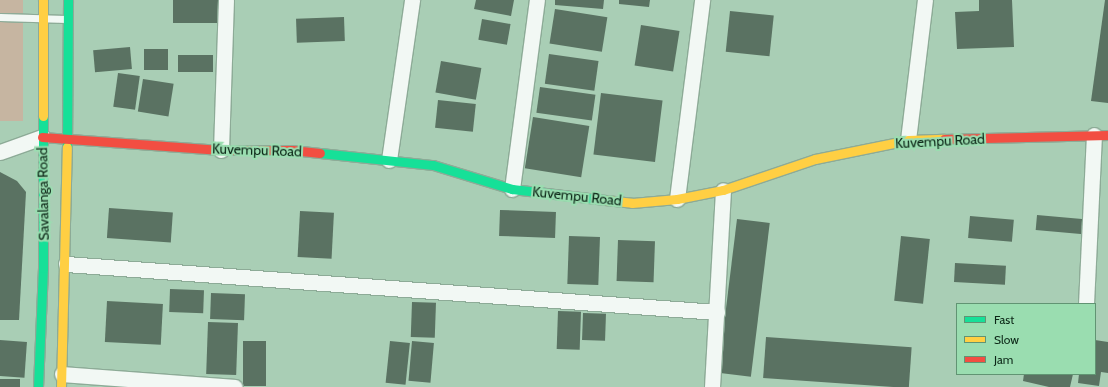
<!DOCTYPE html>
<style>
body{margin:0}
#map{position:relative;width:1108px;height:387px;overflow:hidden;background:#a9ceb5;font-family:Cabin,sans-serif}
div>[style]{position:absolute}
.green>*{inset:0;background:#c6b5a1;transform-origin:0 0}
.building>*{inset:0;background:#5a7262;transform-origin:0 0}
.roads{filter:drop-shadow(1px 0 #8dab97) drop-shadow(-1px 0 #8dab97) drop-shadow(0 1px #8dab97) drop-shadow(0 -1px #8dab97)}
.lane>*{height:7px;margin:-3.5px;padding:0 3.5px;transform-origin:3.5px;border-radius:3.5px;background:#f2f8f4}
.street>*{height:15px;margin:-7.5px;padding:0 7.5px;transform-origin:7.5px;border-radius:7.5px;background:#f2f8f4}
.fast>*{height:9px;margin:-4.5px;padding:0 4.5px;transform-origin:4.5px;border-radius:4.5px;background:#16e098}
.slow>*{height:9px;margin:-4.5px;padding:0 4.5px;transform-origin:4.5px;border-radius:4.5px;background:#ffcf43}
.jam>*{height:9px;margin:-4.5px;padding:0 4.5px;transform-origin:4.5px;border-radius:4.5px;background:#f24e42}
span{translate:-50% -50%;white-space:nowrap;text-align:center;line-height:1.15;-webkit-text-stroke:4px #9addb0;paint-order:stroke}
.street-label{font-size:14px;color:#0c2717}
.legend{position:absolute;left:956px;top:303px;width:140px;height:72px;box-sizing:border-box;background:#9addb0;border:1px solid #619473;margin:0;padding:5px 7px;list-style:none;font-size:12px;color:#0c2717}
.legend li{display:flex;align-items:center;gap:8px;height:20px}
.legend b{width:20px;border:1px solid #619473}
</style>
<div id="map">
<div class="green">
<i style="left:0;top:0;width:23px;height:121px"></i>
</div>
<div class="building">
<i style="left:173px;top:0;width:46px;height:23px"></i>
<i style="clip-path:polygon(476px 0,514px 0,511px 16px,474px 9px)"></i>
<i style="clip-path:polygon(555px 0,604px 0,603px 9px,555px 5px)"></i>
<i style="clip-path:polygon(619px 0,650px 0,649px 7px,619px 4px)"></i>
<i style="clip-path:polygon(979px 0,1012px 0,1014px 47px,957px 49px,955px 12px,979px 11px)"></i>
<i style="clip-path:polygon(1105px 0,1108px 0,1108px 103px,1091px 101px)"></i>
<i style="left:555px;top:9px;width:53px;height:35px;rotate:9deg"></i>
<i style="left:730px;top:11px;width:44px;height:41px;rotate:6deg"></i>
<i style="left:344px;top:17px;width:24px;height:48px;rotate:88deg"></i>
<i style="left:482px;top:19px;width:29px;height:21px;rotate:10deg"></i>
<i style="left:641px;top:25px;width:39px;height:41px;rotate:9deg"></i>
<i style="left:130px;top:47px;width:22px;height:37px;rotate:85deg"></i>
<i style="left:144px;top:49px;width:24px;height:21px"></i>
<i style="left:549px;top:54px;width:50px;height:30px;rotate:8deg"></i>
<i style="left:213px;top:55px;width:17px;height:35px;rotate:90deg"></i>
<i style="left:441px;top:61px;width:41px;height:32px;rotate:10deg"></i>
<i style="left:118px;top:73px;width:22px;height:34px;rotate:8deg"></i>
<i style="left:143px;top:79px;width:31px;height:33px;rotate:9deg"></i>
<i style="left:540px;top:87px;width:56px;height:26px;rotate:8deg"></i>
<i style="left:601px;top:93px;width:62px;height:62px;rotate:7deg"></i>
<i style="left:438px;top:100px;width:38px;height:28px;rotate:6deg"></i>
<i style="left:533px;top:117px;width:57px;height:52px;rotate:9deg"></i>
<i style="clip-path:polygon(0 172px,17px 181px,26px 192px,19px 320px,0 320px)"></i>
<i style="left:109px;top:208px;width:64px;height:30px;rotate:4deg"></i>
<i style="left:500px;top:210px;width:56px;height:26px;rotate:2deg"></i>
<i style="left:300px;top:211px;width:34px;height:46px;rotate:3deg"></i>
<i style="left:1037px;top:215px;width:48px;height:15px;rotate:5deg"></i>
<i style="left:970px;top:216px;width:44px;height:22px;rotate:5deg"></i>
<i style="left:737px;top:219px;width:33px;height:155px;rotate:7deg"></i>
<i style="left:569px;top:236px;width:31px;height:48px;rotate:2deg"></i>
<i style="left:901px;top:236px;width:29px;height:65px;rotate:6deg"></i>
<i style="left:618px;top:240px;width:37px;height:41px;rotate:2deg"></i>
<i style="left:955px;top:263px;width:51px;height:19px;rotate:3deg"></i>
<i style="left:170px;top:289px;width:34px;height:23px;rotate:2deg"></i>
<i style="left:211px;top:293px;width:34px;height:26px;rotate:2deg"></i>
<i style="left:107px;top:301px;width:56px;height:41px;rotate:3deg"></i>
<i style="left:412px;top:302px;width:24px;height:35px;rotate:2deg"></i>
<i style="left:558px;top:311px;width:23px;height:38px;rotate:2deg"></i>
<i style="left:583px;top:313px;width:23px;height:27px;rotate:2deg"></i>
<i style="left:208px;top:322px;width:30px;height:52px;rotate:2deg"></i>
<i style="left:766px;top:337px;width:146px;height:41px;rotate:4deg"></i>
<i style="left:0;top:340px;width:27px;height:36px;rotate:4deg"></i>
<i style="clip-path:polygon(1095px 340px,1108px 342px,1108px 373px,1101px 372px,1099px 386px,1078px 383px,1079px 374px,1095px 374px)"></i>
<i style="left:243px;top:341px;width:23px;height:45px"></i>
<i style="left:390px;top:341px;width:20px;height:42px;rotate:6deg"></i>
<i style="left:412px;top:341px;width:22px;height:40px;rotate:5deg"></i>
<i style="clip-path:polygon(1024px 374px,1073px 374px,1070px 387px,1049px 387px,1023px 381px)"></i>
<i style="left:0;top:379px;width:20px;height:8px"></i>
</div>
<div class="roads">
<div class="lane">
<i style="left:0;top:17px;width:66px;rotate:1.7deg"></i>
</div>
<div class="street">
<i style="left:908px;top:140px;width:141px;rotate:-83.1deg"></i>
<i style="left:221px;top:150px;width:150px;rotate:-88.1deg"></i>
<i style="left:0;top:152px;width:45px;rotate:-19.7deg"></i>
<i style="left:389px;top:160px;width:162px;rotate:-81.8deg"></i>
<i style="left:512px;top:189px;width:191px;rotate:-82.5deg"></i>
<i style="left:677px;top:199px;width:201px;rotate:-82.8deg"></i>
<i style="left:66px;top:264px;width:653px;rotate:4.22deg"></i>
<i style="left:1086px;top:304px;width:169px;rotate:-87.3deg"></i>
<i style="left:62px;top:374px;width:173px;rotate:4.3deg"></i>
<i style="left:712px;top:387px;width:197px;rotate:-86.8deg"></i>
</div>
<div class="fast">
<i style="left:67px;top:147px;width:147px;rotate:-89.6deg"></i>
<i style="left:320px;top:153px;width:114px;rotate:6.1deg"></i>
<i style="left:433px;top:165px;width:83px;rotate:16.9deg"></i>
<i style="left:512px;top:189px;width:94px;rotate:6.7deg"></i>
<i style="left:38px;top:387px;width:119px;rotate:-87.6deg"></i>
<i style="left:43px;top:268px;width:152px;rotate:-90deg"></i>
</div>
<div class="slow">
<i style="left:43px;top:0;width:116px;rotate:90deg"></i>
<i style="left:605px;top:200px;width:27px;rotate:6deg"></i>
<i style="left:632px;top:203px;width:45px;rotate:-5.1deg"></i>
<i style="left:677px;top:199px;width:47px;rotate:-11.1deg"></i>
<i style="left:723px;top:190px;width:97px;rotate:-18.6deg"></i>
<i style="left:815px;top:159px;width:95px;rotate:-11.5deg"></i>
<i style="left:908px;top:140px;width:36px;rotate:-2deg"></i>
<i style="left:61px;top:387px;width:240px;rotate:-88.6deg"></i>
</div>
<div class="jam">
<i style="left:42px;top:137px;width:179px;rotate:4.2deg"></i>
<i style="left:221px;top:150px;width:71px"></i>
<i style="left:292px;top:150px;width:28px;rotate:6deg"></i>
<i style="left:944px;top:139px;width:164px;rotate:-1.4deg"></i>
</div>
</div>
<div class="street-label">
<span style="left:940px;top:141px;rotate:-3deg">Kuvempu Road</span>
<span style="left:257px;top:150px;rotate:2deg">Kuvempu Road</span>
<span style="left:43px;top:194px;rotate:-91deg">Savalanga Road</span>
<span style="left:577px;top:196px;rotate:6deg">Kuvempu Road</span>
</div>
<ul class="legend">
<li><b style="height:5px;background:#16e098"></b>Fast</li>
<li><b style="height:5px;background:#ffcf43"></b>Slow</li>
<li><b style="height:5px;background:#f24e42"></b>Jam</li>
</ul>
</div>
